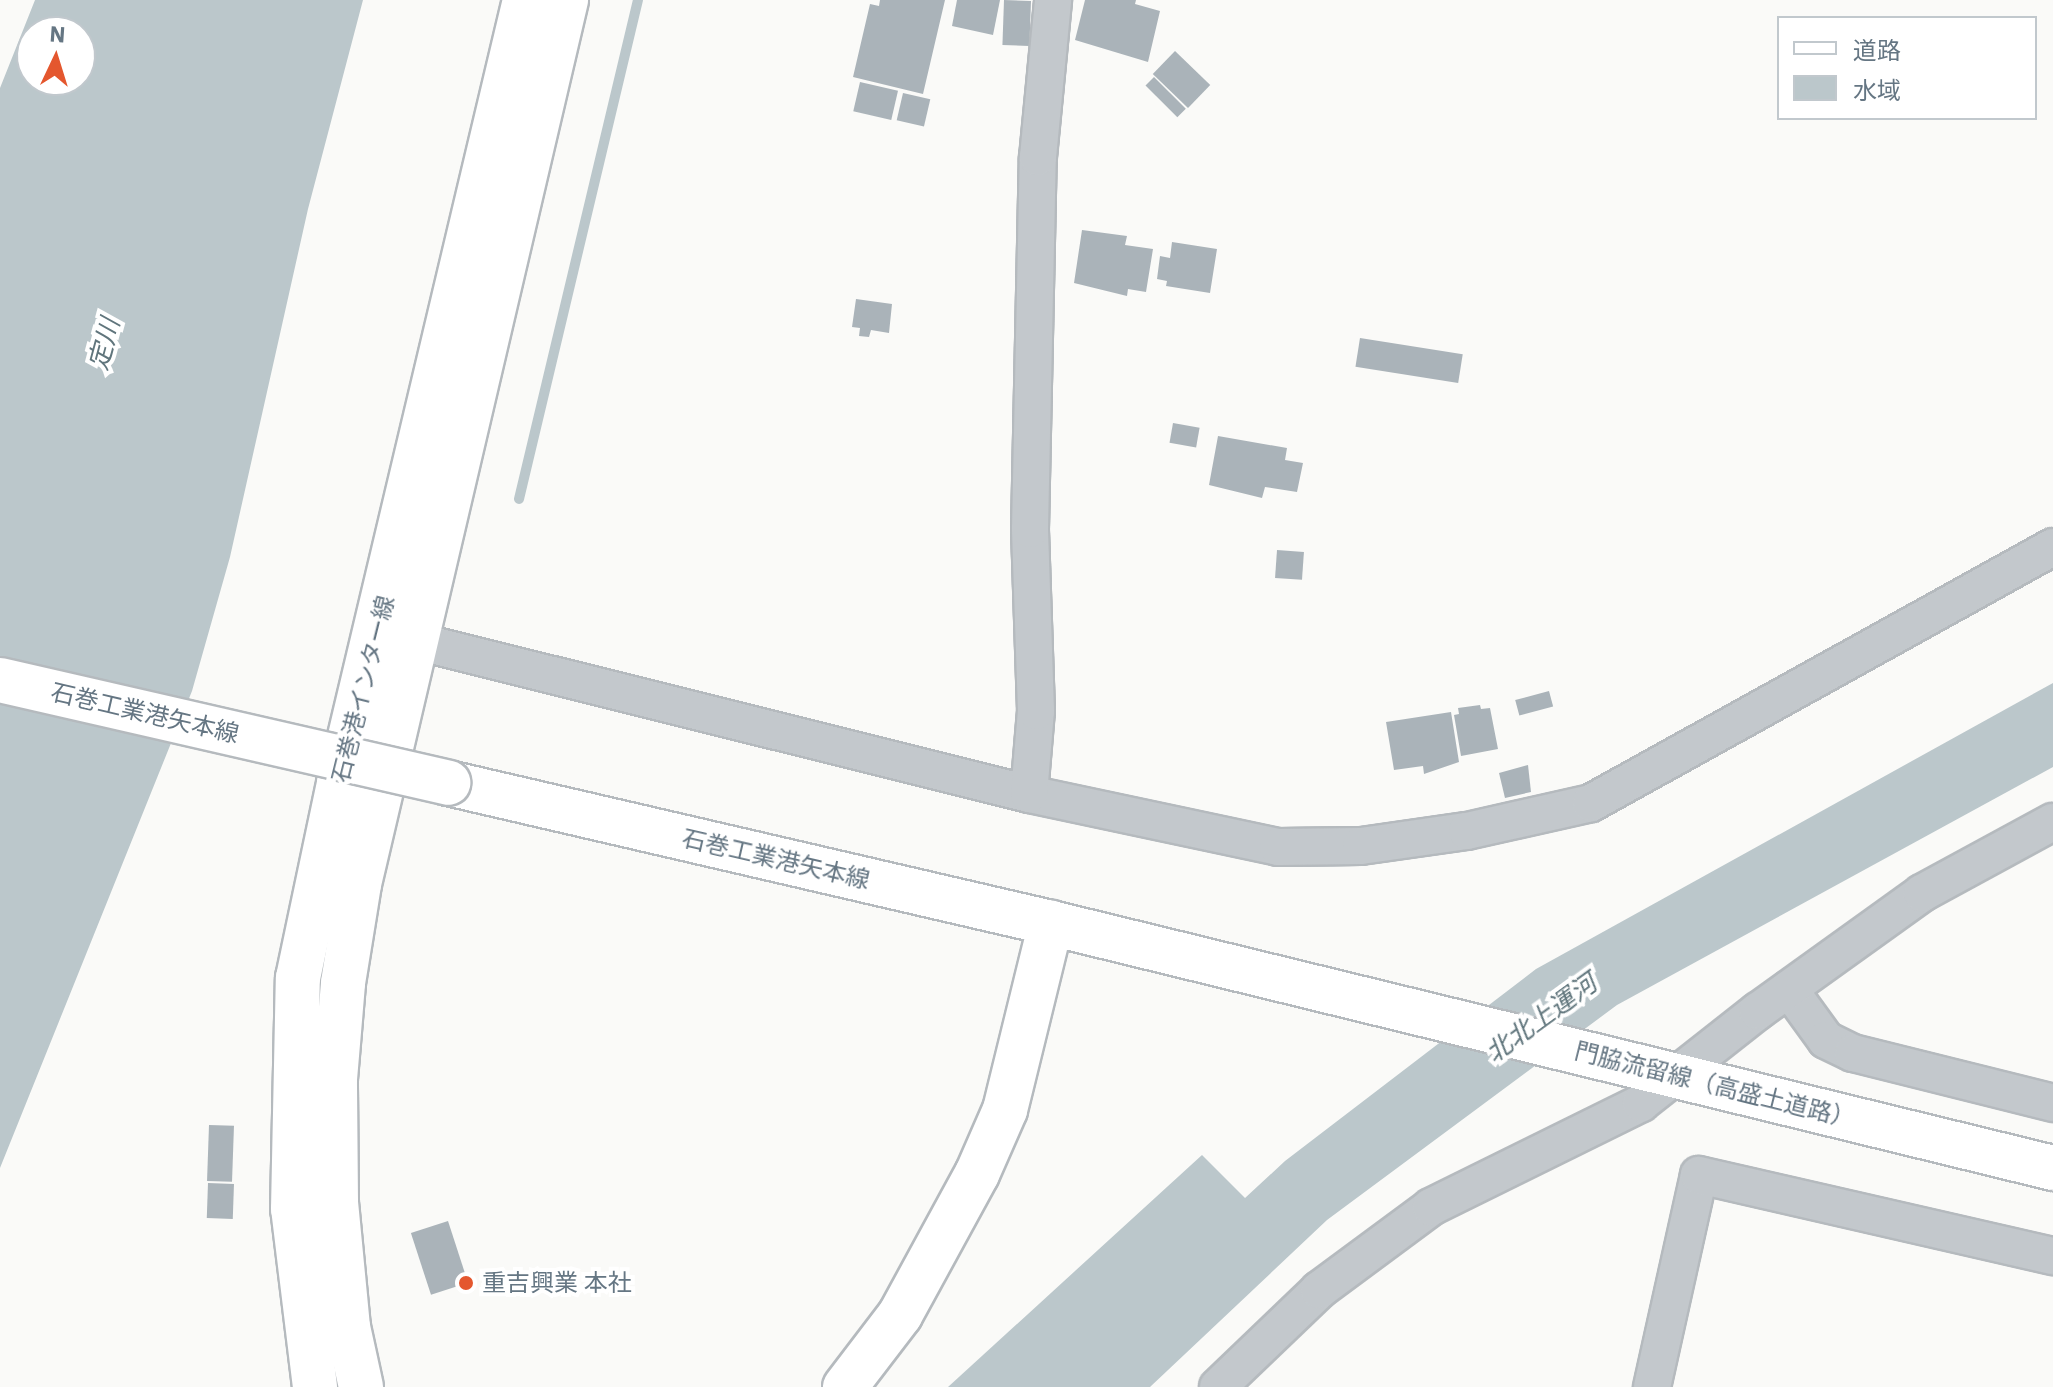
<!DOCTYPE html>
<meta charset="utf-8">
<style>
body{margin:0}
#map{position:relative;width:2053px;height:1387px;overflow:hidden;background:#fafaf8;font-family:"IBM Plex Sans","Noto Sans JP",sans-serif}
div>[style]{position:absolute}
.water>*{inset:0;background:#bbc7cb}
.stream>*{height:10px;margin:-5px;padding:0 5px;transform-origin:5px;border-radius:5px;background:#bbc7cb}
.building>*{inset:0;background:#aab3b9;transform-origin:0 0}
.roads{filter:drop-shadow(2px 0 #b5babe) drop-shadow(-2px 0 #b5babe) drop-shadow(0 2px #b5babe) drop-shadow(0 -2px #b5babe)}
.minor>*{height:36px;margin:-18px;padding:0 18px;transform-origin:18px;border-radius:18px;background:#c3c8cc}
.major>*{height:44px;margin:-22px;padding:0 22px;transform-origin:22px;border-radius:22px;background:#fff}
.bridges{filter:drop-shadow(2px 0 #b5babe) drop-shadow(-2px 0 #b5babe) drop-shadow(0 2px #b5babe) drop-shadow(0 -2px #b5babe)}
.major-bridge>*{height:44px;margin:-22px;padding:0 22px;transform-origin:22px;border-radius:22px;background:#fff}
.dots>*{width:22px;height:22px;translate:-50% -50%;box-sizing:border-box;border:4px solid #fff;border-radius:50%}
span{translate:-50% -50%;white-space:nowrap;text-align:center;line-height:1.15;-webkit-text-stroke:8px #fff;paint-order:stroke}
.street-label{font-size:24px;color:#657683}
.poi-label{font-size:24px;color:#657683}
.left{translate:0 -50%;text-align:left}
.water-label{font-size:26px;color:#60757c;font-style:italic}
.legend{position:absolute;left:1777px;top:16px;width:260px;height:104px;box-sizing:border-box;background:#fff;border:2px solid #c1c8cd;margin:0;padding:10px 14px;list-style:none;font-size:24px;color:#657683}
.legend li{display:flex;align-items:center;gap:16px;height:40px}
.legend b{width:40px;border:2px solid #c1c8cd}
.north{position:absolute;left:16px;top:16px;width:80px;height:80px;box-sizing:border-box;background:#fff;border:2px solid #c1c8cd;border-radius:50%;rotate:4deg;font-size:22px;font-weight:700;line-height:32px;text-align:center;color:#657683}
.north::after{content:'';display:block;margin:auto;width:28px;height:36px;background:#e4572e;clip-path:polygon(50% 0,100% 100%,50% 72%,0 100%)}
</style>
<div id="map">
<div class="water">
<i style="clip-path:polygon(evenodd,35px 0,363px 0,308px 209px,230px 557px,192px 691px,0 1168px,0 88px,35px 0,32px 32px,80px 32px,80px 80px,32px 80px,32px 32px)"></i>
<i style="clip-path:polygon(2053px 683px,2053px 767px,1617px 1005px,1327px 1220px,1150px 1387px,948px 1387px,1202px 1155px,1245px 1198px,1285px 1161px,1536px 969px)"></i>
</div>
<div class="stream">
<i style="left:519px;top:499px;width:513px;rotate:-76.59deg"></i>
</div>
<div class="building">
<i style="clip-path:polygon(880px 0,945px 0,923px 94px,853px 77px,870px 4px,879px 6px)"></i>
<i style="clip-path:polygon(957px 0,1000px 0,993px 35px,952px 26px)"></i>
<i style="left:1004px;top:0;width:27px;height:45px;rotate:2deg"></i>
<i style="clip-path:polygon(1085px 0,1136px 0,1135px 4px,1160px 11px,1148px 62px,1075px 40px)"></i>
<i style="left:1175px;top:51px;width:49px;height:32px;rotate:44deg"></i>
<i style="left:1154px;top:77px;width:45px;height:12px;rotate:45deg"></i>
<i style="left:860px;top:82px;width:39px;height:30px;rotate:13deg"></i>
<i style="left:903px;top:93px;width:28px;height:28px;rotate:13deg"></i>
<i style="clip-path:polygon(1082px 230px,1127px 236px,1125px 245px,1153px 249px,1146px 292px,1128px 289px,1127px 296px,1074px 283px)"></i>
<i style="clip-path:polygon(1172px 242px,1217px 249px,1210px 293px,1166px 286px,1167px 281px,1157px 279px,1160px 256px,1170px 258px)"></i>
<i style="clip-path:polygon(856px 299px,892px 304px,889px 333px,871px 330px,869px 337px,859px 336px,860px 328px,852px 327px)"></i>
<i style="left:1360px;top:338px;width:104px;height:29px;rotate:9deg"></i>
<i style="left:1173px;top:423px;width:27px;height:20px;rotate:10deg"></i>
<i style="clip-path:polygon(1218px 436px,1287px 448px,1285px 460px,1303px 463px,1297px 492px,1265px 487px,1262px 498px,1209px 485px)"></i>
<i style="left:1277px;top:550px;width:27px;height:28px;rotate:4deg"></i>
<i style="left:1549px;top:691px;width:16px;height:35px;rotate:75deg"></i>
<i style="clip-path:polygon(1480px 705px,1481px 709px,1490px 708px,1498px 749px,1461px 756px,1454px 715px,1459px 714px,1458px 708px)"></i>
<i style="clip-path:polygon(1451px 712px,1459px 762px,1424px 774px,1423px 766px,1394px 770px,1386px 722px)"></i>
<i style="clip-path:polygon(1528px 765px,1531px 792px,1505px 798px,1499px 773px)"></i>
<i style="left:209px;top:1125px;width:25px;height:56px;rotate:2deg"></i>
<i style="left:208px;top:1183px;width:26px;height:35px;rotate:2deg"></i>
<i style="left:448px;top:1221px;width:65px;height:39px;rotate:72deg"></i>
</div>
<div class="roads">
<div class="minor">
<i style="left:416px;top:641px;width:632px;rotate:14.01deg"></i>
<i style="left:1029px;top:794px;width:255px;rotate:12deg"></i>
<i style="left:1278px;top:847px;width:83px;rotate:-0.7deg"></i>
<i style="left:1361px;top:846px;width:107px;rotate:-8.1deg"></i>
<i style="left:1467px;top:831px;width:127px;rotate:-12.7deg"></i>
<i style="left:1591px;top:803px;width:528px;rotate:-28.99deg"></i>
<i style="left:1029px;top:794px;width:83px;rotate:-85.2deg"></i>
<i style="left:1036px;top:711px;width:182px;rotate:-91.9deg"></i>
<i style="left:1030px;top:529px;width:372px;rotate:-88.8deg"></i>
<i style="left:1038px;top:157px;width:158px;rotate:-84.5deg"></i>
<i style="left:1789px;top:989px;width:63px;rotate:54deg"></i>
<i style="left:1826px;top:1040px;width:30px;rotate:26deg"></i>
<i style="left:1853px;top:1053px;width:206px;rotate:14deg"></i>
<i style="left:1218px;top:1387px;width:140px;rotate:-43.8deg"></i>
<i style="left:1319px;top:1290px;width:139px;rotate:-36.5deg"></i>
<i style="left:1431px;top:1207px;width:234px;rotate:-26.3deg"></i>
<i style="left:1641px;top:1103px;width:149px;rotate:-38.2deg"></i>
<i style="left:1758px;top:1011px;width:202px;rotate:-35.7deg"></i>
<i style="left:1922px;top:893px;width:149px;rotate:-28.5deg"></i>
<i style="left:1652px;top:1387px;width:217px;rotate:-77.5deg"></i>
<i style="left:1699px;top:1175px;width:363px;rotate:12.9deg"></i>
</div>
<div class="major">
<i style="left:448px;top:783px;width:619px;rotate:13.07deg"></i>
<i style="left:1051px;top:923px;width:1032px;rotate:13.74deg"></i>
<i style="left:315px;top:1387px;width:179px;rotate:-97deg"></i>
<i style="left:293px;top:1209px;width:231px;rotate:-88.8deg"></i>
<i style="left:298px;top:978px;width:199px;rotate:-78.1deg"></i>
<i style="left:339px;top:783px;width:805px;rotate:-76.64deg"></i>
<i style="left:361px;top:1387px;width:61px;rotate:-102.2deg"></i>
<i style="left:348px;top:1327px;width:126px;rotate:-95.5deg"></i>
<i style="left:336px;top:1202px;width:123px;rotate:-90.5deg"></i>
<i style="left:335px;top:1079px;width:96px;rotate:-85.2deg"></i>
<i style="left:343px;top:983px;width:100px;rotate:-80.8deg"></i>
<i style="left:359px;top:884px;width:908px;rotate:-76.82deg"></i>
<i style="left:845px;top:1387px;width:91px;rotate:-52.6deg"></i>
<i style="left:900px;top:1315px;width:161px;rotate:-61.4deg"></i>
<i style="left:977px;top:1174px;width:70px;rotate:-66.4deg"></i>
<i style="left:1005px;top:1110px;width:193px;rotate:-76.2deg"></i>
</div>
</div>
<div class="bridges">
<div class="major-bridge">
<i style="left:0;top:680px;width:460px;rotate:12.9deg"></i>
</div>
</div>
<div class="dots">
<i style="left:466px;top:1283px;background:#e4572e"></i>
</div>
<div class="street-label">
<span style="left:363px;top:689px;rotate:-76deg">石巻港インター線</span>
<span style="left:145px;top:713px;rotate:13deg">石巻工業港矢本線</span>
<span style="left:776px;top:859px;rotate:13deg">石巻工業港矢本線</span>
<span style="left:1715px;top:1085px;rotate:14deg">門脇流留線（高盛土道路）</span>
</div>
<div class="poi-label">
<span class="left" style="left:482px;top:1283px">重吉興業 本社</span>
</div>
<div class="water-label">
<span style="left:104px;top:344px;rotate:-75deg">定川</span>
<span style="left:1541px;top:1018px;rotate:-36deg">北北上運河</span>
</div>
<ul class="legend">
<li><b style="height:10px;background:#fff"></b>道路</li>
<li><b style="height:22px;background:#bbc7cb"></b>水域</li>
</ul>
<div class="north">N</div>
</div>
